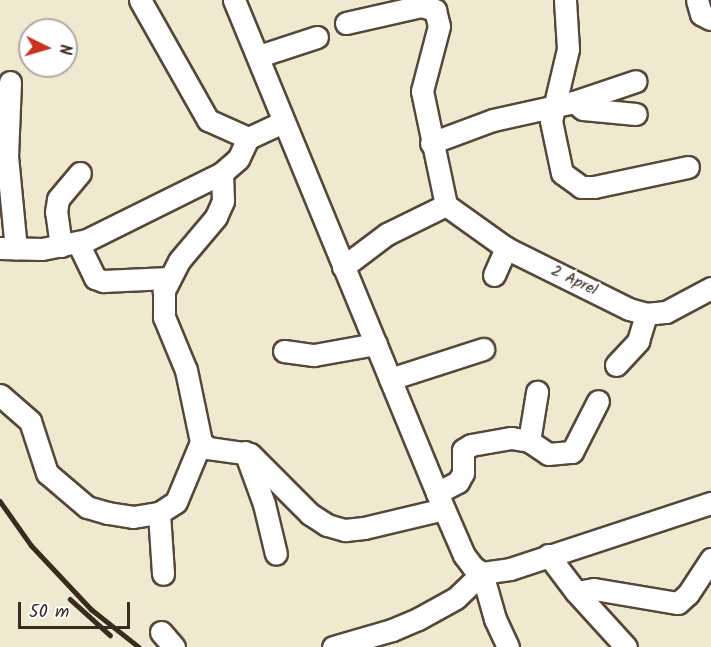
<!DOCTYPE html>
<style>
body{margin:0}
#map{position:relative;width:711px;height:647px;overflow:hidden;background:#eee9cf;font-family:Kalam,sans-serif}
div>[style]{position:absolute}
.roads{filter:drop-shadow(2px 0 #564739) drop-shadow(-2px 0 #564739) drop-shadow(0 2px #564739) drop-shadow(0 -2px #564739)}
.minor>*{height:21px;margin:-10.5px;padding:0 10.5px;transform-origin:10.5px;border-radius:10.5px;background:#fff}
.rail>*{height:4.5px;margin:-2.25px;padding:0 2.25px;transform-origin:2.25px;border-radius:2.25px;background:#3b2a1e}
span{translate:-50% -50%;white-space:nowrap;text-align:center;line-height:1.15;-webkit-text-stroke:4.5px #fff;paint-order:stroke}
.street-label{font-size:16px;color:#3b2a1e}
.north{position:absolute;left:18px;top:18px;width:60px;height:60px;box-sizing:border-box;background:#fff;border:2px solid #b1aaa5;border-radius:50%;rotate:95deg;font-size:16px;font-weight:700;line-height:24px;text-align:center;color:#3b2a1e}
.north::after{content:'';display:block;margin:auto;width:21px;height:27px;background:#c8321e;clip-path:polygon(50% 0,100% 100%,50% 72%,0 100%)}
.scale{position:absolute;left:18px;top:602px;width:112px;height:27px;box-sizing:border-box;border:3px solid #3b2a1e;border-top:0;padding-left:8px;font-size:18px;line-height:21px;white-space:nowrap;color:#3b2a1e;-webkit-text-stroke:4px #fff;paint-order:stroke}
</style>
<div id="map">
<div class="roads">
<div class="minor">
<i style="left:140px;top:0;width:138px;rotate:60.5deg"></i>
<i style="left:208px;top:120px;width:44px;rotate:24.2deg"></i>
<i style="left:234px;top:0;width:533px;rotate:67.62deg"></i>
<i style="left:437px;top:493px;width:68px;rotate:66.5deg"></i>
<i style="left:464px;top:555px;width:15px;rotate:53deg"></i>
<i style="left:473px;top:567px;width:11px;rotate:34deg"></i>
<i style="left:482px;top:573px;width:28px;rotate:-8deg"></i>
<i style="left:510px;top:569px;width:212px;rotate:-18.2deg"></i>
<i style="left:565px;top:0;width:49px;rotate:86.5deg"></i>
<i style="left:568px;top:49px;width:74px;rotate:103.3deg"></i>
<i style="left:551px;top:121px;width:53px;rotate:78.1deg"></i>
<i style="left:562px;top:173px;width:24px;rotate:36deg"></i>
<i style="left:581px;top:187px;width:13px"></i>
<i style="left:594px;top:187px;width:96px;rotate:-12deg"></i>
<i style="left:697px;top:0;width:15px;rotate:74deg"></i>
<i style="left:701px;top:14px;width:10px;rotate:29deg"></i>
<i style="left:346px;top:23px;width:77px;rotate:-12.8deg"></i>
<i style="left:421px;top:6px;width:15px;rotate:16deg"></i>
<i style="left:435px;top:10px;width:16px;rotate:76deg"></i>
<i style="left:439px;top:26px;width:67px;rotate:104.7deg"></i>
<i style="left:422px;top:91px;width:116px;rotate:78.1deg"></i>
<i style="left:259px;top:56px;width:61px;rotate:-18.1deg"></i>
<i style="left:10px;top:82px;width:74px;rotate:92.3deg"></i>
<i style="left:7px;top:156px;width:93px;rotate:84.5deg"></i>
<i style="left:574px;top:102px;width:11px;rotate:38deg"></i>
<i style="left:583px;top:109px;width:53px;rotate:5.4deg"></i>
<i style="left:283px;top:122px;width:38px;rotate:155deg"></i>
<i style="left:248px;top:138px;width:23px;rotate:115deg"></i>
<i style="left:238px;top:159px;width:21px;rotate:139deg"></i>
<i style="left:222px;top:173px;width:28px;rotate:88deg"></i>
<i style="left:223px;top:201px;width:17px;rotate:114deg"></i>
<i style="left:216px;top:217px;width:57px;rotate:130.1deg"></i>
<i style="left:179px;top:261px;width:34px;rotate:117deg"></i>
<i style="left:164px;top:291px;width:26px;rotate:90deg"></i>
<i style="left:164px;top:317px;width:57px;rotate:67.5deg"></i>
<i style="left:186px;top:370px;width:74px;rotate:78.2deg"></i>
<i style="left:201px;top:442px;width:9px;rotate:41deg"></i>
<i style="left:208px;top:448px;width:42px;rotate:8.1deg"></i>
<i style="left:250px;top:454px;width:85px;rotate:45deg"></i>
<i style="left:310px;top:514px;width:20px;rotate:33deg"></i>
<i style="left:327px;top:525px;width:19px;rotate:16deg"></i>
<i style="left:345px;top:530px;width:19px;rotate:-6deg"></i>
<i style="left:364px;top:528px;width:82px;rotate:-13.4deg"></i>
<i style="left:431px;top:143px;width:66px;rotate:-20.4deg"></i>
<i style="left:493px;top:120px;width:83px;rotate:-12.5deg"></i>
<i style="left:574px;top:102px;width:65px;rotate:-18.7deg"></i>
<i style="left:78px;top:243px;width:39px;rotate:64deg"></i>
<i style="left:95px;top:278px;width:9px;rotate:21deg"></i>
<i style="left:103px;top:281px;width:65px;rotate:-2.6deg"></i>
<i style="left:61px;top:246px;width:34px;rotate:-98deg"></i>
<i style="left:56px;top:212px;width:13px;rotate:-81deg"></i>
<i style="left:58px;top:199px;width:34px;rotate:-50deg"></i>
<i style="left:0;top:248px;width:42px;rotate:1.4deg"></i>
<i style="left:42px;top:249px;width:46px;rotate:-11.3deg"></i>
<i style="left:87px;top:240px;width:151px;rotate:-26.4deg"></i>
<i style="left:343px;top:267px;width:55px;rotate:-36.9deg"></i>
<i style="left:387px;top:234px;width:66px;rotate:-26.2deg"></i>
<i style="left:446px;top:205px;width:74px;rotate:35.6deg"></i>
<i style="left:506px;top:248px;width:137px;rotate:26.4deg"></i>
<i style="left:629px;top:309px;width:18px;rotate:16deg"></i>
<i style="left:646px;top:314px;width:20px;rotate:-6deg"></i>
<i style="left:666px;top:312px;width:51px;rotate:-28.1deg"></i>
<i style="left:494px;top:275px;width:30px;rotate:-66deg"></i>
<i style="left:284px;top:351px;width:30px;rotate:8deg"></i>
<i style="left:314px;top:355px;width:63px;rotate:-10.1deg"></i>
<i style="left:616px;top:365px;width:33px;rotate:-47deg"></i>
<i style="left:638px;top:341px;width:28px;rotate:-73deg"></i>
<i style="left:390px;top:379px;width:98px;rotate:-17.9deg"></i>
<i style="left:0;top:395px;width:40px;rotate:41deg"></i>
<i style="left:30px;top:421px;width:55px;rotate:71.9deg"></i>
<i style="left:47px;top:473px;width:52px;rotate:40.4deg"></i>
<i style="left:87px;top:507px;width:22px;rotate:16deg"></i>
<i style="left:108px;top:513px;width:25px;rotate:9deg"></i>
<i style="left:133px;top:517px;width:26px;rotate:-9deg"></i>
<i style="left:159px;top:513px;width:20px;rotate:-33deg"></i>
<i style="left:176px;top:502px;width:65px;rotate:-67.4deg"></i>
<i style="left:529px;top:441px;width:50px;rotate:-80.7deg"></i>
<i style="left:245px;top:452px;width:55px;rotate:69.9deg"></i>
<i style="left:264px;top:504px;width:51px;rotate:76.5deg"></i>
<i style="left:437px;top:493px;width:24px;rotate:-28deg"></i>
<i style="left:458px;top:482px;width:10px;rotate:-61deg"></i>
<i style="left:463px;top:473px;width:23px;rotate:-90deg"></i>
<i style="left:463px;top:450px;width:9px;rotate:-32deg"></i>
<i style="left:471px;top:445px;width:41px;rotate:-9.9deg"></i>
<i style="left:511px;top:438px;width:18px;rotate:9deg"></i>
<i style="left:529px;top:441px;width:23px;rotate:34deg"></i>
<i style="left:548px;top:454px;width:24px;rotate:-5deg"></i>
<i style="left:572px;top:452px;width:57px;rotate:-63deg"></i>
<i style="left:159px;top:513px;width:61px;rotate:86.2deg"></i>
<i style="left:548px;top:555px;width:46px;rotate:52.9deg"></i>
<i style="left:576px;top:592px;width:74px;rotate:47.7deg"></i>
<i style="left:482px;top:573px;width:48px;rotate:74.2deg"></i>
<i style="left:495px;top:619px;width:31px;rotate:65deg"></i>
<i style="left:576px;top:592px;width:18px;rotate:-9deg"></i>
<i style="left:594px;top:589px;width:85px;rotate:9.5deg"></i>
<i style="left:678px;top:603px;width:13px;rotate:-42deg"></i>
<i style="left:688px;top:594px;width:42px;rotate:-56.7deg"></i>
<i style="left:161px;top:632px;width:20px;rotate:49deg"></i>
<i style="left:333px;top:647px;width:61px;rotate:-16.1deg"></i>
<i style="left:392px;top:630px;width:28px;rotate:-23deg"></i>
<i style="left:418px;top:619px;width:43px;rotate:-28.9deg"></i>
<i style="left:456px;top:598px;width:36px;rotate:-44deg"></i>
</div>
</div>
<div class="rail">
<i style="left:0;top:501px;width:54px;rotate:54.8deg"></i>
<i style="left:31px;top:545px;width:88px;rotate:46.8deg"></i>
<i style="left:91px;top:609px;width:61px;rotate:38.4deg"></i>
<i style="left:70px;top:599px;width:54px;rotate:42deg"></i>
</div>
<div class="street-label">
<span style="left:574px;top:281px;rotate:26deg">2 Aprel</span>
</div>
<div class="north">N</div>
<div class="scale">50 m</div>
</div>
